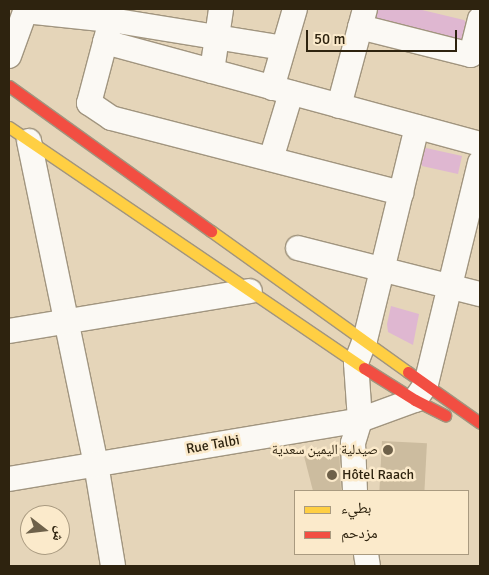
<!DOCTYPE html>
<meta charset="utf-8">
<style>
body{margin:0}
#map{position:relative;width:489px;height:575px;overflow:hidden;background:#e5d5b9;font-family:Signika,"Noto Naskh Arabic",sans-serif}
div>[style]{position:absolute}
.green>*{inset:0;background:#dfb7d1}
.building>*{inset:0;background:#ccbc9f;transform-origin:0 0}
.roads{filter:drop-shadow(1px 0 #a1957f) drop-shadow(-1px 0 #a1957f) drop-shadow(0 1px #a1957f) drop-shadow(0 -1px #a1957f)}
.street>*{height:24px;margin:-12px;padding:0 12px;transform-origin:12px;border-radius:12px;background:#fbf9f4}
.slow>*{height:11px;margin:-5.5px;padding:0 5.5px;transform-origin:5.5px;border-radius:5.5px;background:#ffcf43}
.jam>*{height:11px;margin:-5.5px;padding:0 5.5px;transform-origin:5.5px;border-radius:5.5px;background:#f24e42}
.dots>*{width:14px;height:14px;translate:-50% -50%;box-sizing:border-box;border:2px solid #fbeacb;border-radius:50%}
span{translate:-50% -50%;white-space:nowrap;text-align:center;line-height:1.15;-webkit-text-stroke:5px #fbeacb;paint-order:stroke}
.street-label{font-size:14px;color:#2e230f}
.poi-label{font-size:14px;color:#2e230f}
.right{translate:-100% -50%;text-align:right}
.left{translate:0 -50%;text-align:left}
.frame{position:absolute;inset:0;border:10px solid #2e230f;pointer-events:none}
.legend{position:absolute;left:294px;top:490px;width:175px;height:65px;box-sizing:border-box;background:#fbeacb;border:1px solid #a99a80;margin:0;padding:6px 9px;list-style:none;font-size:15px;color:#2e230f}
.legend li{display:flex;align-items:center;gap:10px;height:25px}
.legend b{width:25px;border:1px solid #a99a80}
.north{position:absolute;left:20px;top:505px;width:50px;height:50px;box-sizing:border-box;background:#fbeacb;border:1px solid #a99a80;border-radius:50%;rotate:106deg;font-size:14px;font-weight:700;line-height:20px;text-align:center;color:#2e230f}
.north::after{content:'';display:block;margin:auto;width:18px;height:22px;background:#6e614a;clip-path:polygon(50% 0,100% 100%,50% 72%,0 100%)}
.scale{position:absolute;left:306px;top:30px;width:151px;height:22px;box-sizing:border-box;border:2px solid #2e230f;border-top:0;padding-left:6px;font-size:15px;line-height:18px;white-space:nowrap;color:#2e230f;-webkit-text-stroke:4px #fbeacb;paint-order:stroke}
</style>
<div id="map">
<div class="green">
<i style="clip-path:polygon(378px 9px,418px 9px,464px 20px,467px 23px,463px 40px,457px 41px,375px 19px)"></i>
<i style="clip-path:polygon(426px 148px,462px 156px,458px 174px,422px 166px,420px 161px,423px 151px)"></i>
<i style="clip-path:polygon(391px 306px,419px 314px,413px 345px,388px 332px,387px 324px)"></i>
</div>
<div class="building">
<i style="left:382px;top:441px;width:45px;height:50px;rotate:3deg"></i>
<i style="clip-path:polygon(339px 446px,341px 491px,313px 491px,304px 456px)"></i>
</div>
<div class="roads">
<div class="street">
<i style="left:25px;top:11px;width:86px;rotate:6deg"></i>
<i style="left:111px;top:20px;width:174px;rotate:9.2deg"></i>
<i style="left:111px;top:20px;width:86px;rotate:104.8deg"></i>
<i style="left:89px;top:103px;width:27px;rotate:34deg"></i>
<i style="left:111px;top:118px;width:300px;rotate:14.5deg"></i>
<i style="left:360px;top:27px;width:114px;rotate:14.2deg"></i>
<i style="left:471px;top:55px;width:37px;rotate:-76deg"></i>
<i style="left:105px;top:42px;width:389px;rotate:15.2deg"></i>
<i style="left:9px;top:56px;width:50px;rotate:-70.1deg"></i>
<i style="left:212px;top:71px;width:63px;rotate:-81.7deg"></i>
<i style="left:272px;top:88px;width:82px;rotate:-73.8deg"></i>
<i style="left:339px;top:106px;width:100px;rotate:-75deg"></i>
<i style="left:29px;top:141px;width:330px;rotate:78.3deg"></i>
<i style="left:96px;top:464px;width:103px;rotate:80.5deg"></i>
<i style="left:271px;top:159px;width:69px;rotate:-73.1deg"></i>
<i style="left:298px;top:248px;width:188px;rotate:14.2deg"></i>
<i style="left:9px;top:331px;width:244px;rotate:-9.4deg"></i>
<i style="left:9px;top:479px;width:356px;rotate:-9.5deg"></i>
<i style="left:360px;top:420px;width:59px;rotate:-20deg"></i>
<i style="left:415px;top:400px;width:19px;rotate:-55deg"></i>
<i style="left:426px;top:384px;width:228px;rotate:-76.3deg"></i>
<i style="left:355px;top:491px;width:48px;rotate:-92.4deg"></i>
<i style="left:353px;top:443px;width:24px;rotate:-73deg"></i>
<i style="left:360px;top:420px;width:57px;rotate:-94deg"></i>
<i style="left:356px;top:363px;width:25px;rotate:-69deg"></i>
<i style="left:365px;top:340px;width:219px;rotate:-76.3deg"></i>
<i style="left:366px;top:554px;width:12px;rotate:81deg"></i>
</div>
<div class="slow">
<i style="left:9px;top:127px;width:429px;rotate:34.2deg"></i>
<i style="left:211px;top:231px;width:242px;rotate:35.6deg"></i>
</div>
<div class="jam">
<i style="left:9px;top:86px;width:249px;rotate:35.7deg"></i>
<i style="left:364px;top:368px;width:60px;rotate:32.1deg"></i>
<i style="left:415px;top:400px;width:34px;rotate:27deg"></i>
<i style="left:408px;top:372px;width:88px;rotate:35.3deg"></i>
</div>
</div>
<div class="dots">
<i style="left:388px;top:450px;background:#6e614a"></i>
<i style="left:332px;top:475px;background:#6e614a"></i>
</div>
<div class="street-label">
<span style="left:213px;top:445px;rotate:-10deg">Rue Talbi</span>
</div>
<div class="poi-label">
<span class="right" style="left:378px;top:450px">صيدلية اليمين سعدية</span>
<span class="left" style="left:342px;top:475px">Hôtel Raach</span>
</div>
<div class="frame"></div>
<ul class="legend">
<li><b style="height:6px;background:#ffcf43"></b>بطيء</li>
<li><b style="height:6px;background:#f24e42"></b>مزدحم</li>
</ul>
<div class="north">ش</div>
<div class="scale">50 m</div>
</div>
